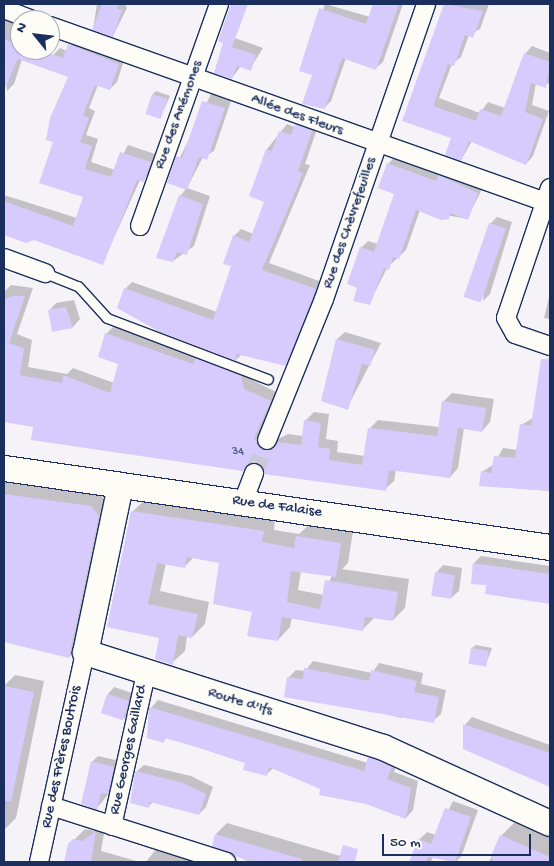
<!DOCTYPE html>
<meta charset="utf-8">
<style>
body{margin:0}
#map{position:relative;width:554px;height:866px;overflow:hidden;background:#f5f2f8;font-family:"Gochi Hand",sans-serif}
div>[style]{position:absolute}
.shadow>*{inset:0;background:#0003}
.building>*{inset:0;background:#d7cafd;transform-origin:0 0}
.street-tunnel>*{height:18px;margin-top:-9px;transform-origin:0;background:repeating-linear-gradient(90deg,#c9cbd9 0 18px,transparent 0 27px)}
.roads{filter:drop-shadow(1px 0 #1b2f5e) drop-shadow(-1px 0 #1b2f5e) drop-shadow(0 1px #1b2f5e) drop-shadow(0 -1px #1b2f5e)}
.lane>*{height:9px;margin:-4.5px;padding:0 4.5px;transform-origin:4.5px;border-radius:4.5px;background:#fdfcf7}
.street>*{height:18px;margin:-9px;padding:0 9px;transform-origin:9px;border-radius:9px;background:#fdfcf7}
.secondary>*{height:25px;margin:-12.5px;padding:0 12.5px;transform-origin:12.5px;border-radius:12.5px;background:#fdfcf7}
span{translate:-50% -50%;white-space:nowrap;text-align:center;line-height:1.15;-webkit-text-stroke:4px #fdfcf7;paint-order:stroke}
.number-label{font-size:12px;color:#4a5686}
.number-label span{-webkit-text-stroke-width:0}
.street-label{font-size:15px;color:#1b2f5e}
.frame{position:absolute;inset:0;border:5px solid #1b2f5e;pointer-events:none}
.north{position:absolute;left:10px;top:10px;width:50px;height:50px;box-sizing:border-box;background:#fdfcf7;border:1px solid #a3aaba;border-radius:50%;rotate:299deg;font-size:14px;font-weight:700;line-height:20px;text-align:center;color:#1b2f5e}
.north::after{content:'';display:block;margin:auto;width:18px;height:22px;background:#1b2f5e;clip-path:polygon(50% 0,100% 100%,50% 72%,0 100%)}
.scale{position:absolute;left:382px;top:834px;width:149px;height:22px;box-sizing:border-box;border:2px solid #1b2f5e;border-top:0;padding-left:6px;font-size:15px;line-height:18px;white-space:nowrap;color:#1b2f5e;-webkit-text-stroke:4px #fdfcf7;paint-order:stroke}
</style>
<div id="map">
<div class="shadow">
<i style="clip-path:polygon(97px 4px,125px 4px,127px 8px,113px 36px,93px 29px)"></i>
<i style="clip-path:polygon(325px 4px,370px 17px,375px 4px,403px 4px,383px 62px,376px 68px,346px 58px,331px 101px,324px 108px,313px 74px,301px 70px)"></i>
<i style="clip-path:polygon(446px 4px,489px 4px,480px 29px,469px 35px,461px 57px,452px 64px,439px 98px,480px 113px,488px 102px,505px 108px,525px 54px,532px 46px,550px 53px,550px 82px,545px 86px,536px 83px,532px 105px,549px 111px,533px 156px,526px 164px,472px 141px,461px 160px,453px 137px,404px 120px)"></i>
<i style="clip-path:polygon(4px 10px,16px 15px,11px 33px,20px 36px,20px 50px,25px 50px,14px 84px,7px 91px)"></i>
<i style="clip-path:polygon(76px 37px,125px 57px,117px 82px,110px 89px,98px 85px,89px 108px,95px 111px,86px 135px,98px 139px,91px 162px,115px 170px,128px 145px,158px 155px,151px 174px,140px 180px,102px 264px,34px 238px,4px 234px,4px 195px,77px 218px,84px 196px,55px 142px,69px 76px,53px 55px,60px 48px,67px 51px)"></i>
<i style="clip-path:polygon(232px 37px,263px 48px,250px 69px,241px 66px,232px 78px)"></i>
<i style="clip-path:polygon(156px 91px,170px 96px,160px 118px,153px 94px)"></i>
<i style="clip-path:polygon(211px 94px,231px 101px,214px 151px,203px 157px,187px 188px,168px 182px)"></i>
<i style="clip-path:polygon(303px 118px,319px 123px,305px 164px,310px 165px,269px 263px,322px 282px,292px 357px,285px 364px,242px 354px,237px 359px,161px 330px,125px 289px,132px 282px,217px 312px,232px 266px,234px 236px,241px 229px,253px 234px,266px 201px,267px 149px,287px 124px,295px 127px)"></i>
<i style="clip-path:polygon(395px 157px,484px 185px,467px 219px,420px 210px,406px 250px,387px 268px,369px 304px,358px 288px,361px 248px,368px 241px,378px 244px,396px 193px,388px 164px)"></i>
<i style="clip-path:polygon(187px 188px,210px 196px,194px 246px,173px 261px,180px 196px)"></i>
<i style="clip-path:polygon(497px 217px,512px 222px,490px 294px,483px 301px,490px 224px)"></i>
<i style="clip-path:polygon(11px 285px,33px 288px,17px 334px,32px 340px,28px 367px,67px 374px,73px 368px,114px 383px,119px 363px,106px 334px,115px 325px,200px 356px,206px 350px,249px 367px,252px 380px,278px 393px,272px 442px,288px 434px,303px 436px,305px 421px,314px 412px,329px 414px,326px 439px,338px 441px,337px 452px,365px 456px,369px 429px,378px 420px,439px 427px,443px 402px,452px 393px,494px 399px,490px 422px,482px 431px,464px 428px,458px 468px,450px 477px,396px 469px,394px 481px,385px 489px,258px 462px,4px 421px,4px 292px)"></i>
<i style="clip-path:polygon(550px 293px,550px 319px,544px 318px)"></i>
<i style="clip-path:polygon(74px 300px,80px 319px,73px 327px,49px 311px,56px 303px)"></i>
<i style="clip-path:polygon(345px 332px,381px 343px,347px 408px,323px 400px,337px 339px)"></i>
<i style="clip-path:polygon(549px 358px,550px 491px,480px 485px,482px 472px,494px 464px,503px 448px,518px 450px,521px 425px,533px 418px,541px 365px)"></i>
<i style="clip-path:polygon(4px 482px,102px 496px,108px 506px,79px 647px,69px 657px,4px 641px)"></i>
<i style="clip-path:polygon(evenodd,145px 500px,275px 519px,274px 530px,299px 534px,309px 525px,353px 531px,348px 563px,342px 569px,409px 579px,405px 608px,393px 620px,375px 617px,363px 629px,292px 617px,290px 627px,278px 640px,220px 562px,194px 557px,185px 566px,166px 563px,160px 591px,209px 602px,205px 624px,192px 637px,187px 636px,185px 651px,172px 663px,160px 637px,109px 626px,132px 512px,145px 500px,301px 571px,332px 575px,324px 595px,298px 590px,301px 571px)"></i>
<i style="clip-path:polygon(481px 556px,550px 566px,550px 601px,486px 593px,488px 584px,474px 563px)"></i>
<i style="clip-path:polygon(443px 565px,462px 568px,459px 591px,451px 598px,436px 573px)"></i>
<i style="clip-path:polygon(476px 645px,492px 648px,485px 667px,472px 648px)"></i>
<i style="clip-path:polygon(313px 661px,372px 673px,379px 663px,423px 673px,421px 684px,446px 690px,441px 714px,433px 721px,404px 715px,401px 718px,325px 699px,288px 678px,296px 670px,305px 671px)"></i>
<i style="clip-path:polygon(15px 675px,44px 681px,16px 818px,5px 829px,4px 686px)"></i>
<i style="clip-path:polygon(114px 687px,135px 694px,131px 712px,124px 719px,108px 694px)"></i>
<i style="clip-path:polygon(158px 700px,368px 763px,376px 750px,398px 759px,394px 772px,418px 781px,413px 810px,406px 818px,273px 768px,266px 775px,246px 763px,167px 737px,163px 741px,151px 708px)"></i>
<i style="clip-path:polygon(472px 717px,550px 745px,550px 786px,464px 748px,465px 725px)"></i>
<i style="clip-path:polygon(98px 756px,120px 761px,114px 787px,97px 808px,92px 762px)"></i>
<i style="clip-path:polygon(144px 765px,191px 776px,213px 787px,206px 807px,199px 814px,153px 802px,149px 806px,136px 772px)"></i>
<i style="clip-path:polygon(453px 801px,478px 810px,461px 857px,455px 862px,433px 857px,431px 862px,410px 862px,419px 840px,427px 832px,436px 835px)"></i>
<i style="clip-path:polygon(519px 818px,550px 832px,550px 862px,489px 862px,501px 836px)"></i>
<i style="clip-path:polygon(106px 822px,101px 851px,140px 862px,66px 862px,74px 840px,85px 829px,94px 831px)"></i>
<i style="clip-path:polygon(227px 823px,354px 860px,353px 862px,250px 862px,214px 846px,216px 834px)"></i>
<i style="clip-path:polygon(160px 844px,189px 858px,188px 862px,146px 862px)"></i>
</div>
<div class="building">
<i style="clip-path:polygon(102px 4px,119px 4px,117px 9px,122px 10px,113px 37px,92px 30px)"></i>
<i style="clip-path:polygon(231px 4px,248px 4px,232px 47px,256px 55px,251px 71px,237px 66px,232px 79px,214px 73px,223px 43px,229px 46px,218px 41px)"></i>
<i style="clip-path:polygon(373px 4px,399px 4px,376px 70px,342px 58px,325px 109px,302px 104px,312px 75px,299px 71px,319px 8px,366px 24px)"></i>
<i style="clip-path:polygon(444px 4px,483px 11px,473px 38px,465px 35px,454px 66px,448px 64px,433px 106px,476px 121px,480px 109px,501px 116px,524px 53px,550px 62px,546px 88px,531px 83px,525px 112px,543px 119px,526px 165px,469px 141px,461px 161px,445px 155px,451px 138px,402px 121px)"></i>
<i style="clip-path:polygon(4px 39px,20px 45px,20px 50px,39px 50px,63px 58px,68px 44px,119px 64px,110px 90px,95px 85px,83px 115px,89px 118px,80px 142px,92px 146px,85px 169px,111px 177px,120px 152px,151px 162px,144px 182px,137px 180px,103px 265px,34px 240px,26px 243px,4px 235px,4px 201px,73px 226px,83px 197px,39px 183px,53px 142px,46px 140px,50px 118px,68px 77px,18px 59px,4px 91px)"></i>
<i style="left:152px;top:94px;width:16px;height:21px;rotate:18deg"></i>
<i style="clip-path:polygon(202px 101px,225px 108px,207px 160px,199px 157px,187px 190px,167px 183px,176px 156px,182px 158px)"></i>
<i style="clip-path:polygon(295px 124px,312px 131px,298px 171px,303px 173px,262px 270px,316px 289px,286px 366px,236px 354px,237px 361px,160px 332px,117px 308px,124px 288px,213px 320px,231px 266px,223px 264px,233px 235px,249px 242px,264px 202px,249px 196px,266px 149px,272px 151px,279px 131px,291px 135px)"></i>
<i style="clip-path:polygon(387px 163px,436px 181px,438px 175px,478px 193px,468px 220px,450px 213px,449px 219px,441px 220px,416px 210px,399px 259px,393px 257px,389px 270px,384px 268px,370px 305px,353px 301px,357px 288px,347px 284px,360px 247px,374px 252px,394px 194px,378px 188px)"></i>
<i style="clip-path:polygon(179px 195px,203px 204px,187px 255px,177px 252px,173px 262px,156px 258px)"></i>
<i style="left:489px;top:223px;width:18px;height:78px;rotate:19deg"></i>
<i style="clip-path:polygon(13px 296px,25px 296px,9px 343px,24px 348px,20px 375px,62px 383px,63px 375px,110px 393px,118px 364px,98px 357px,105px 333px,193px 364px,196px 358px,241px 375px,244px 389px,271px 401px,254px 438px,263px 450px,273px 449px,278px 442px,301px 445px,304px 420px,321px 423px,318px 447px,330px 449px,329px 460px,362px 465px,368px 428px,437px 436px,442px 401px,486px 408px,482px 432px,458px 428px,450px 478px,389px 470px,386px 491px,264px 474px,257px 463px,248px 465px,243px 471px,31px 440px,33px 427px,4px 422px,4px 299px)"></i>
<i style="clip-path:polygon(66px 307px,73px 328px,52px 332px,48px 310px)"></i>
<i style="clip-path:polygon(336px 339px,375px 350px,370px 366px,362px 364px,348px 410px,321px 401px)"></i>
<i style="clip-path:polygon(541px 359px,550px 359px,550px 491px,479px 486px,481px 471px,491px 473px,494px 456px,515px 458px,520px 424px,531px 426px)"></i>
<i style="clip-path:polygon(4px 494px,91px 506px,99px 516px,69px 658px,4px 642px)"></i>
<i style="clip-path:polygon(131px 511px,264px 531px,262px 542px,294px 548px,296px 536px,341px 543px,336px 577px,291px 571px,287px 602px,320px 609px,325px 580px,398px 592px,393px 621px,365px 617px,363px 631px,282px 617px,278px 641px,247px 636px,252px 612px,213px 604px,219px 563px,187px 557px,185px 568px,157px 563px,148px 604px,198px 614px,192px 638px,178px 635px,173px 665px,155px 659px,159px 638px,107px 627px)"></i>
<i style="clip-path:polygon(473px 563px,550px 574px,550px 604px,485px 594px,486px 585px,471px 584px)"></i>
<i style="left:435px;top:572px;width:20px;height:24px;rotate:9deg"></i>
<i style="left:471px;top:648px;width:18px;height:16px;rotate:9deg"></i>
<i style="clip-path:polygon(304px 668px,369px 681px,371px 670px,417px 681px,414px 692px,439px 697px,434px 723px,284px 697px,287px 677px,303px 679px)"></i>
<i style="clip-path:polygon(4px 686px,34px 692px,11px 802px,4px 801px)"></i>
<i style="left:107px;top:694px;width:23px;height:20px;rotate:18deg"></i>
<i style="clip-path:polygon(149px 707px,364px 771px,368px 757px,378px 760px,392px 767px,387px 779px,411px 788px,406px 819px,366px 804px,319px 795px,320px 789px,269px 767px,267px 776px,243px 770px,245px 763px,206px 750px,165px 738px,164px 743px,147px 738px)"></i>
<i style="clip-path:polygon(463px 724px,550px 753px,550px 787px,463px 749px)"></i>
<i style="clip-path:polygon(91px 761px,114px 767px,108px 794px,101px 793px,97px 810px,81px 804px)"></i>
<i style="clip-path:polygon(135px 771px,183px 783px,206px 794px,199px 815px,150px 802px,149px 808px,130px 803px)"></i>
<i style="clip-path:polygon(445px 808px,471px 817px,455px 862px,428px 857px,426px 862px,409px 862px,418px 839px,431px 844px)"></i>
<i style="clip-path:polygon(96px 831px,91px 862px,64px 862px,68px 844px,73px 839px,82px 841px)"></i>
<i style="clip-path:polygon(215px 834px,302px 859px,302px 862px,253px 862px,235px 856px,212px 846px)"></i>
<i style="clip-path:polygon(500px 835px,550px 857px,550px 862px,494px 862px,491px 856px)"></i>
<i style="clip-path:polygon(343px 845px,358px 849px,355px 862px,338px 862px)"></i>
</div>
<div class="street-tunnel">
<i style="left:254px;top:473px;width:35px;rotate:-68deg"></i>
</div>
<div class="roads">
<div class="lane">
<i style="left:45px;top:273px;width:35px;rotate:22deg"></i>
<i style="left:78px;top:286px;width:43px;rotate:47.8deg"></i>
<i style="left:107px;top:318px;width:172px;rotate:20.8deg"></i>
</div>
<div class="street">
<i style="left:4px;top:9px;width:31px;rotate:21deg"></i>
<i style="left:50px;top:26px;width:525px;rotate:19.57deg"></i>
<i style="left:550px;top:188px;width:137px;rotate:108.7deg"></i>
<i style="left:506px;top:318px;width:18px;rotate:61deg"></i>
<i style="left:515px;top:334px;width:37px;rotate:19deg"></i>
<i style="left:140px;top:226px;width:236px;rotate:-70.4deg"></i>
<i style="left:4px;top:258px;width:44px;rotate:20.1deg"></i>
<i style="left:267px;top:440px;width:152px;rotate:-68deg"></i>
<i style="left:324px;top:299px;width:312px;rotate:-70.9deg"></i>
<i style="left:243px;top:502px;width:31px;rotate:-69deg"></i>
<i style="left:51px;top:806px;width:184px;rotate:17.7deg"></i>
<i style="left:112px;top:826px;width:156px;rotate:-77.4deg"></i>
<i style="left:39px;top:862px;width:215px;rotate:-77.6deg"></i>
</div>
<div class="secondary">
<i style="left:4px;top:468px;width:552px;rotate:8.23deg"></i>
<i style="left:120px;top:485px;width:171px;rotate:101.8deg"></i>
<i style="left:85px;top:652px;width:313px;rotate:17.7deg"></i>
<i style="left:383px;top:747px;width:183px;rotate:24.5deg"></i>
</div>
</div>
<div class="number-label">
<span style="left:238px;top:453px">34</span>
</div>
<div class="street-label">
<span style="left:179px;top:115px;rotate:-70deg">Rue des Anémones</span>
<span style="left:297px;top:115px;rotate:20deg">Allée des Fleurs</span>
<span style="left:350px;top:223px;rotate:-71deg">Rue des Chèvrefeuilles</span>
<span style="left:277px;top:507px;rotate:8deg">Rue de Falaise</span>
<span style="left:240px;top:702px;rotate:17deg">Route d'Ifs</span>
<span style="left:129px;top:750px;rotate:-78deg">Rue Georges Gaillard</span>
<span style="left:62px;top:757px;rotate:-78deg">Rue des Frères Boutrois</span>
</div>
<div class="frame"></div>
<div class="north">N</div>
<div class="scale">50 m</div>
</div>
